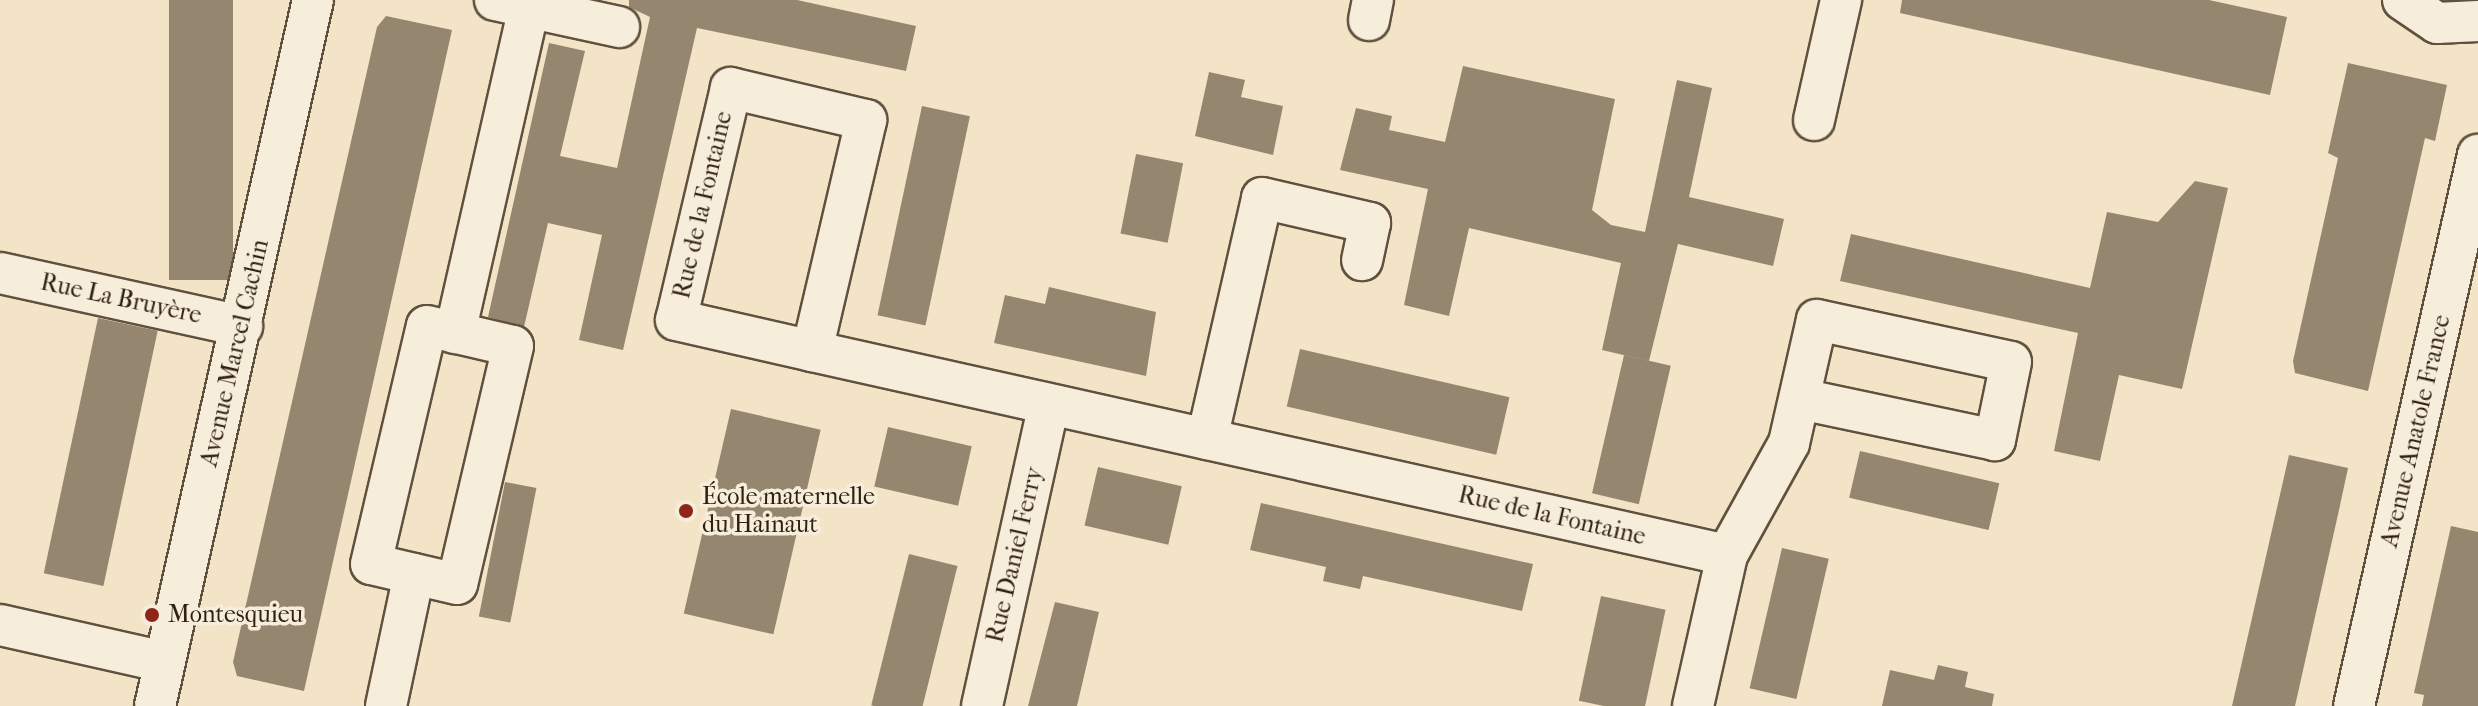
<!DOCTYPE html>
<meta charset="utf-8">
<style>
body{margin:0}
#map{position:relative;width:2478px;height:706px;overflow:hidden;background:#f3e4c7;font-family:"IM FELL French Canon",serif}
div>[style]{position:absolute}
.building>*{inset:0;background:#95866f;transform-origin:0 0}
.roads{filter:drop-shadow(2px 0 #60513e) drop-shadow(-2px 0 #60513e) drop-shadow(0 2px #60513e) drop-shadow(0 -2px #60513e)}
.minor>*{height:40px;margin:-20px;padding:0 20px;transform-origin:20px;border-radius:20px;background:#f7eddb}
.dots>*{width:22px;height:22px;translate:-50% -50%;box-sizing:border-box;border:4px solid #f7eddb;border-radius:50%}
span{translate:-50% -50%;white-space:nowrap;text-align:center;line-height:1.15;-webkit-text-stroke:7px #f7eddb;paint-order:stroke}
.street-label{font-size:24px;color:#2f2010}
.poi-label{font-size:24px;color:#2f2010}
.left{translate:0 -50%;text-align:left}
</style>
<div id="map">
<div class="building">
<i style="left:169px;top:0;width:64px;height:280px"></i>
<i style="clip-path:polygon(629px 0,797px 0,916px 26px,906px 71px,697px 28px,623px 350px,579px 340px,602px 235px,548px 223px,524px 327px,488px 317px,549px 43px,585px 51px,560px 156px,617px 168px,650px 17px,629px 7px)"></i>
<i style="clip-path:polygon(1902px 0,2209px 0,2287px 17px,2270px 95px,1900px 13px)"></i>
<i style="clip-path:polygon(386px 16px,452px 30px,304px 691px,237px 676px,233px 662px,377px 27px)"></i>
<i style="clip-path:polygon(2348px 63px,2447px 85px,2435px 141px,2425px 138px,2368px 391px,2295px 373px,2293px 361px,2338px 158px,2328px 153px)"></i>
<i style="clip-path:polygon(1463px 66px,1615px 99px,1592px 210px,1611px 225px,1645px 232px,1677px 80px,1712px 88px,1689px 197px,1784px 219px,1773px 266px,1678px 244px,1649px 361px,1602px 350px,1621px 263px,1469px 228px,1449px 316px,1404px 305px,1428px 189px,1340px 170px,1356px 108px,1392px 116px,1389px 130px,1445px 142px)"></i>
<i style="clip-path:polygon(1209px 72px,1245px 80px,1241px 97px,1283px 106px,1273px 155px,1195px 136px)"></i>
<i style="left:922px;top:106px;width:49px;height:214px;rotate:12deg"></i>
<i style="left:1136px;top:154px;width:48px;height:81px;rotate:11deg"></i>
<i style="clip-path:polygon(2195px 181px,2228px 188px,2182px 389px,2119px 375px,2100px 461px,2054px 451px,2078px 333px,1840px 281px,1851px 234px,2090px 288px,2107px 212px,2158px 222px)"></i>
<i style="clip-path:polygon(1049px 287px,1156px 312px,1146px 376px,994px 343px,1005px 295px,1045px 304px)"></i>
<i style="left:98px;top:318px;width:61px;height:261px;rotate:12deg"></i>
<i style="left:1300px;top:349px;width:215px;height:59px;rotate:13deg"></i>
<i style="left:1624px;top:355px;width:48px;height:142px;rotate:13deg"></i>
<i style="left:731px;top:409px;width:92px;height:210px;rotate:13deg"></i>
<i style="left:888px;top:427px;width:86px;height:61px;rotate:13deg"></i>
<i style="left:1860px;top:451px;width:143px;height:48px;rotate:13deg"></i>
<i style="clip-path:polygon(2289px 455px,2348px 468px,2339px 510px,2295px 706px,2232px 706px)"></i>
<i style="left:1098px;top:467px;width:86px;height:60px;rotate:13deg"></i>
<i style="left:505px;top:482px;width:32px;height:137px;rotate:11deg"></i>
<i style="clip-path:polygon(1261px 503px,1533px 564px,1522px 611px,1363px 576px,1360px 589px,1323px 581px,1326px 567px,1250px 550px)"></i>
<i style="clip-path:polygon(2451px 526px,2478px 532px,2478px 706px,2422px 706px,2424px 695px,2414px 693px)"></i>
<i style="left:1782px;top:548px;width:48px;height:144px;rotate:13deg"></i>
<i style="left:909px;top:554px;width:50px;height:156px;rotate:14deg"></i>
<i style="left:1601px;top:596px;width:66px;height:107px;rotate:12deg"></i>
<i style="clip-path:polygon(1055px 602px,1099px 612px,1077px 706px,1028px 706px)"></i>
<i style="clip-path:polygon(1938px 665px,1968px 672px,1965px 687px,1994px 694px,1992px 706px,1882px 706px,1890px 670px,1934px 680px)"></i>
</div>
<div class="roads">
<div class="minor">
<i style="left:495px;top:0;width:127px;rotate:12.3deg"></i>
<i style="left:2403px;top:0;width:41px;rotate:34.1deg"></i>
<i style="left:2437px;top:23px;width:41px;rotate:-2.8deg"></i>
<i style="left:1369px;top:20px;width:20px;rotate:-79deg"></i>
<i style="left:1814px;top:120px;width:123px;rotate:-77.3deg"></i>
<i style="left:0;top:273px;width:248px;rotate:12.4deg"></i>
<i style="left:427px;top:326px;width:88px;rotate:13.1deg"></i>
<i style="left:513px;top:346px;width:244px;rotate:103.2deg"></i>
<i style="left:457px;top:584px;width:88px;rotate:-166.9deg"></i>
<i style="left:371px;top:564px;width:244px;rotate:-76.8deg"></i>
<i style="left:455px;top:333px;width:334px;rotate:-77.2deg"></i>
<i style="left:812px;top:351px;width:237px;rotate:-76.8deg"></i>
<i style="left:866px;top:120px;width:139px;rotate:-166.7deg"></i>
<i style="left:731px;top:88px;width:238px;rotate:103.3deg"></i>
<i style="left:676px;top:320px;width:139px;rotate:12.8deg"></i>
<i style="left:812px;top:351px;width:937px;rotate:12.57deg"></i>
<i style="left:1727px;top:555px;width:128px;rotate:-61deg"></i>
<i style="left:1789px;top:443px;width:126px;rotate:-77.2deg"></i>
<i style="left:1817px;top:320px;width:198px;rotate:12.2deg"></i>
<i style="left:2011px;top:362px;width:80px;rotate:101.6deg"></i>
<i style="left:1995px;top:440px;width:198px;rotate:-168.1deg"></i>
<i style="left:1207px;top:439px;width:247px;rotate:-77.1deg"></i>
<i style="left:1262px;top:198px;width:111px;rotate:13deg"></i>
<i style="left:1370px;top:223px;width:38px;rotate:102deg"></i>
<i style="left:0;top:625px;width:168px;rotate:12.7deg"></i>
<i style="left:155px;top:706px;width:723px;rotate:-77.39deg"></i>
<i style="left:386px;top:706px;width:135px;rotate:-78deg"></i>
<i style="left:982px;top:706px;width:309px;rotate:-77.5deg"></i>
<i style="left:1693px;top:706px;width:155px;rotate:-77.3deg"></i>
<i style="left:2354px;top:706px;width:565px;rotate:-77.32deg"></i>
</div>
</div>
<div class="dots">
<i style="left:686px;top:511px;background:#8f2418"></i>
<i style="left:152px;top:615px;background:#8f2418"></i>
</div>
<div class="street-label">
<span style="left:703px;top:205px;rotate:-77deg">Rue de la Fontaine</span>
<span style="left:121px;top:299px;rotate:12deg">Rue La Bruyère</span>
<span style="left:235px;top:353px;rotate:-77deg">Avenue Marcel Cachin</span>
<span style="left:2416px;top:431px;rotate:-77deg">Avenue Anatole France</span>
<span style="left:1552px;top:516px;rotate:13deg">Rue de la Fontaine</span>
<span style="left:1015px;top:555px;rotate:-77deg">Rue Daniel Ferry</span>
</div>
<div class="poi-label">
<span class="left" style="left:702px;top:511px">École maternelle<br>du Hainaut</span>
<span class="left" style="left:168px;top:615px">Montesquieu</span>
</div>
</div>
